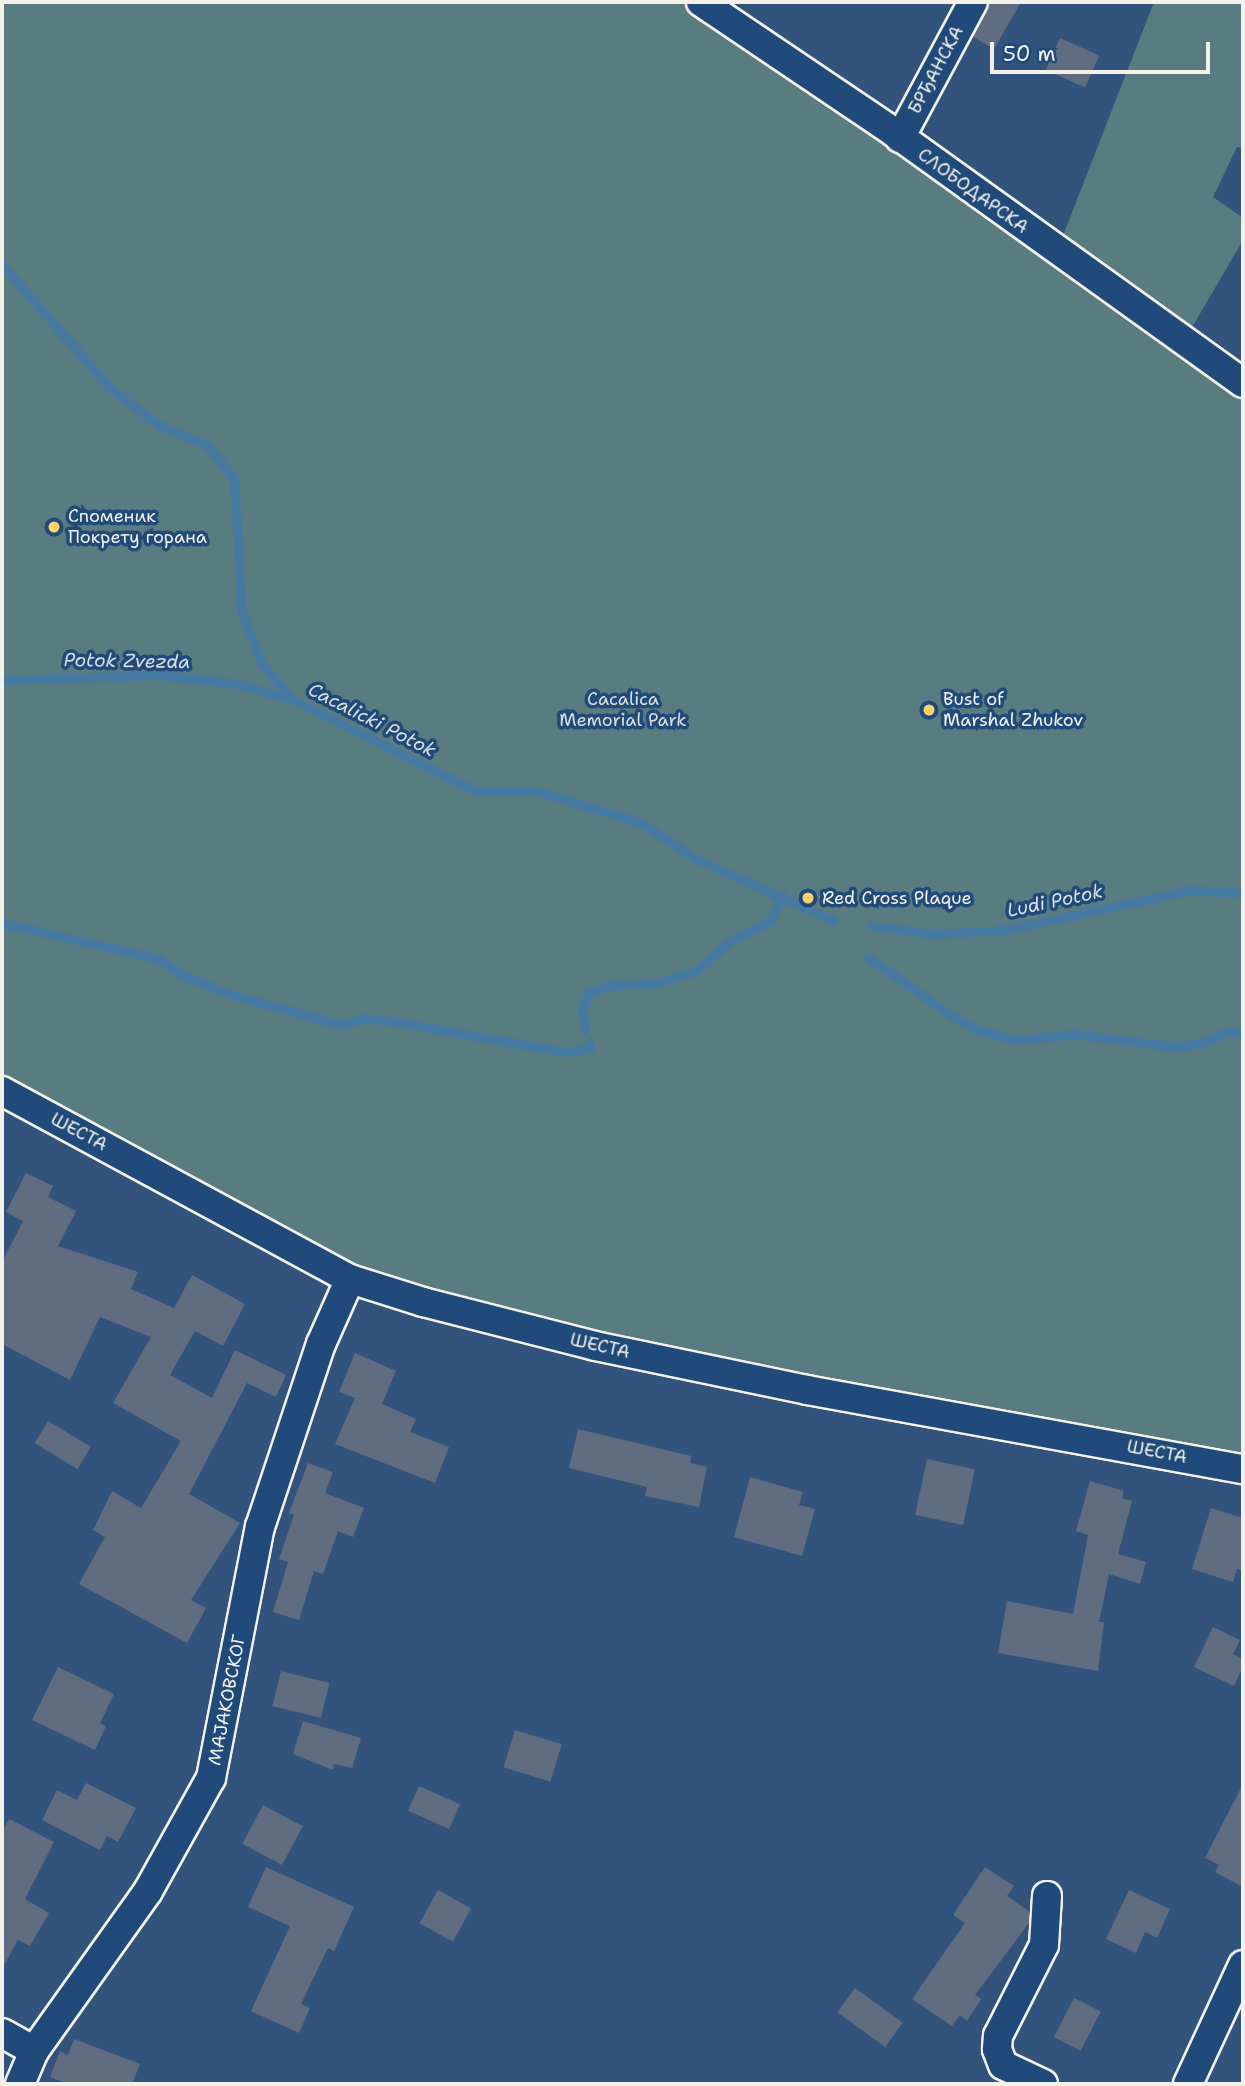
<!DOCTYPE html>
<meta charset="utf-8">
<style>
body{margin:0}
#map{position:relative;width:1245px;height:2086px;overflow:hidden;background:#32547c;font-family:"Shantell Sans",sans-serif}
div>[style]{position:absolute}
.green>*{inset:0;background:#597c81}
.stream>*{height:9px;margin:-4.5px;padding:0 4.5px;transform-origin:4.5px;border-radius:4.5px;background:#467aa3}
.building>*{inset:0;background:#606c80;transform-origin:0 0}
.roads{filter:drop-shadow(2px 0 #f4f1e8) drop-shadow(-2px 0 #f4f1e8) drop-shadow(0 2px #f4f1e8) drop-shadow(0 -2px #f4f1e8)}
.minor>*{height:28px;margin:-14px;padding:0 14px;transform-origin:14px;border-radius:14px;background:#1f4a7a}
.dots>*{width:19px;height:19px;translate:-50% -50%;box-sizing:border-box;border:4px solid #1f4a7a;border-radius:50%}
span{translate:-50% -50%;white-space:nowrap;text-align:center;line-height:1.15;-webkit-text-stroke:7px #1f4a7a;paint-order:stroke}
.street-label{font-size:18px;color:#f4f1e8}
.poi-label{font-size:18px;color:#f4f1e8}
.left{translate:0 -50%;text-align:left}
.park-label{font-size:18px;color:#dddfd9}
.water-label{font-size:19px;color:#dadfde;font-style:italic}
.frame{position:absolute;inset:0;border:4px solid #f4f1e8;pointer-events:none}
.scale{position:absolute;left:990px;top:42px;width:220px;height:32px;box-sizing:border-box;border:4px solid #f4f1e8;border-top:0;padding-left:9px;font-size:21px;line-height:24px;white-space:nowrap;color:#f4f1e8;-webkit-text-stroke:5px #1f4a7a;paint-order:stroke}
</style>
<div id="map">
<div class="green">
<i style="clip-path:polygon(2px 2px,700px 2px,1057px 251px,1154px 2px,1243px 2px,1243px 148px,1237px 147px,1213px 197px,1243px 218px,1243px 240px,1184px 341px,1243px 383px,1243px 1469px,423px 1302px,2px 1091px)"></i>
</div>
<div class="stream">
<i style="left:2px;top:265px;width:164px;rotate:48.7deg"></i>
<i style="left:110px;top:388px;width:63px;rotate:37.2deg"></i>
<i style="left:160px;top:426px;width:51px;rotate:22deg"></i>
<i style="left:207px;top:445px;width:43px;rotate:51.5deg"></i>
<i style="left:234px;top:479px;width:133px;rotate:86.6deg"></i>
<i style="left:242px;top:612px;width:56px;rotate:69deg"></i>
<i style="left:262px;top:664px;width:46px;rotate:49.4deg"></i>
<i style="left:292px;top:699px;width:205px;rotate:26.7deg"></i>
<i style="left:475px;top:791px;width:62px"></i>
<i style="left:537px;top:791px;width:109px;rotate:17.1deg"></i>
<i style="left:641px;top:823px;width:66px;rotate:33.2deg"></i>
<i style="left:696px;top:859px;width:151px;rotate:24.2deg"></i>
<i style="left:2px;top:680px;width:158px;rotate:-1.8deg"></i>
<i style="left:160px;top:675px;width:79px;rotate:6.6deg"></i>
<i style="left:238px;top:684px;width:54px;rotate:16.1deg"></i>
<i style="left:2px;top:923px;width:161px;rotate:12.9deg"></i>
<i style="left:159px;top:959px;width:26px;rotate:36deg"></i>
<i style="left:180px;top:974px;width:47px;rotate:22.7deg"></i>
<i style="left:223px;top:992px;width:123px;rotate:15.6deg"></i>
<i style="left:341px;top:1025px;width:21px;rotate:-19deg"></i>
<i style="left:361px;top:1018px;width:28px;rotate:6deg"></i>
<i style="left:389px;top:1021px;width:180px;rotate:9.9deg"></i>
<i style="left:566px;top:1052px;width:24px;rotate:-9deg"></i>
<i style="left:590px;top:1048px;width:5px;rotate:-101deg"></i>
<i style="left:872px;top:926px;width:63px;rotate:7.4deg"></i>
<i style="left:934px;top:934px;width:71px;rotate:-3.2deg"></i>
<i style="left:1005px;top:930px;width:190px;rotate:-12.1deg"></i>
<i style="left:1191px;top:890px;width:52px;rotate:3.3deg"></i>
<i style="left:868px;top:957px;width:105px;rotate:34.9deg"></i>
<i style="left:954px;top:1017px;width:26px;rotate:29deg"></i>
<i style="left:977px;top:1030px;width:40px;rotate:14.4deg"></i>
<i style="left:1016px;top:1040px;width:59px;rotate:-5.8deg"></i>
<i style="left:1075px;top:1034px;width:104px;rotate:7.2deg"></i>
<i style="left:1178px;top:1047px;width:32px;rotate:-11deg"></i>
<i style="left:1209px;top:1041px;width:21px;rotate:-28deg"></i>
<i style="left:1228px;top:1031px;width:15px;rotate:11deg"></i>
<i style="left:585px;top:1030px;width:21px;rotate:-98deg"></i>
<i style="left:582px;top:1009px;width:18px;rotate:-68deg"></i>
<i style="left:589px;top:992px;width:22px;rotate:-16deg"></i>
<i style="left:610px;top:986px;width:47px;rotate:-3.7deg"></i>
<i style="left:657px;top:983px;width:41px;rotate:-17.1deg"></i>
<i style="left:696px;top:971px;width:47px;rotate:-41.5deg"></i>
<i style="left:731px;top:940px;width:44px;rotate:-25.4deg"></i>
<i style="left:771px;top:921px;width:28px;rotate:-67deg"></i>
</div>
<div class="building">
<i style="clip-path:polygon(990px 2px,1021px 2px,994px 49px,973px 37px)"></i>
<i style="left:1060px;top:38px;width:43px;height:35px;rotate:24deg"></i>
<i style="clip-path:polygon(26px 1173px,53px 1186px,48px 1197px,76px 1211px,58px 1246px,138px 1272px,131px 1289px,174px 1308px,192px 1275px,245px 1304px,223px 1346px,195px 1331px,170px 1375px,212px 1398px,235px 1350px,286px 1375px,276px 1397px,247px 1383px,189px 1494px,240px 1523px,191px 1600px,206px 1608px,187px 1643px,79px 1584px,105px 1537px,93px 1530px,112px 1491px,141px 1508px,181px 1441px,113px 1403px,151px 1337px,100px 1317px,70px 1380px,2px 1344px,2px 1262px,23px 1221px,6px 1212px)"></i>
<i style="clip-path:polygon(355px 1353px,396px 1371px,382px 1404px,416px 1419px,410px 1432px,449px 1447px,435px 1483px,335px 1444px,355px 1398px,339px 1392px)"></i>
<i style="left:48px;top:1421px;width:50px;height:26px;rotate:31deg"></i>
<i style="clip-path:polygon(578px 1429px,691px 1456px,690px 1463px,707px 1467px,699px 1507px,645px 1496px,647px 1487px,569px 1468px)"></i>
<i style="left:927px;top:1459px;width:49px;height:57px;rotate:12deg"></i>
<i style="clip-path:polygon(308px 1463px,333px 1472px,325px 1493px,364px 1508px,353px 1537px,338px 1531px,323px 1574px,314px 1571px,299px 1620px,273px 1612px,288px 1562px,279px 1559px,294px 1515px,289px 1513px)"></i>
<i style="clip-path:polygon(750px 1477px,803px 1492px,799px 1505px,815px 1509px,802px 1556px,734px 1537px)"></i>
<i style="clip-path:polygon(1090px 1481px,1124px 1491px,1122px 1498px,1132px 1501px,1118px 1554px,1146px 1562px,1140px 1584px,1109px 1574px,1099px 1622px,1104px 1622px,1098px 1671px,998px 1653px,1007px 1601px,1073px 1614px,1088px 1535px,1076px 1531px)"></i>
<i style="clip-path:polygon(1211px 1508px,1243px 1518px,1243px 1570px,1237px 1569px,1233px 1582px,1192px 1569px)"></i>
<i style="clip-path:polygon(1213px 1627px,1240px 1640px,1233px 1654px,1243px 1659px,1243px 1666px,1234px 1686px,1194px 1667px)"></i>
<i style="clip-path:polygon(58px 1667px,114px 1694px,100px 1723px,106px 1726px,95px 1750px,32px 1720px)"></i>
<i style="left:281px;top:1671px;width:50px;height:36px;rotate:14deg"></i>
<i style="clip-path:polygon(303px 1721px,361px 1738px,352px 1768px,334px 1764px,333px 1770px,293px 1754px)"></i>
<i style="left:515px;top:1730px;width:49px;height:39px;rotate:17deg"></i>
<i style="clip-path:polygon(86px 1783px,136px 1808px,118px 1842px,107px 1836px,100px 1850px,42px 1820px,57px 1790px,77px 1800px)"></i>
<i style="clip-path:polygon(1243px 1784px,1243px 1887px,1215px 1872px,1219px 1865px,1205px 1858px)"></i>
<i style="left:419px;top:1786px;width:45px;height:27px;rotate:24deg"></i>
<i style="left:263px;top:1805px;width:45px;height:44px;rotate:28deg"></i>
<i style="clip-path:polygon(9px 1819px,54px 1842px,25px 1899px,49px 1913px,30px 1946px,18px 1940px,2px 1969px,2px 1832px)"></i>
<i style="clip-path:polygon(266px 1867px,354px 1907px,334px 1951px,328px 1948px,301px 2004px,310px 2008px,299px 2033px,251px 2011px,290px 1926px,248px 1907px)"></i>
<i style="clip-path:polygon(985px 1867px,1014px 1886px,1007px 1896px,1029px 1911px,1029px 1923px,975px 1995px,981px 1999px,967px 2021px,960px 2015px,952px 2026px,912px 1999px,965px 1923px,953px 1915px)"></i>
<i style="left:438px;top:1890px;width:38px;height:38px;rotate:29deg"></i>
<i style="clip-path:polygon(1129px 1890px,1170px 1909px,1157px 1938px,1145px 1932px,1136px 1953px,1106px 1939px)"></i>
<i style="left:855px;top:1988px;width:59px;height:30px;rotate:36deg"></i>
<i style="left:1074px;top:1998px;width:30px;height:44px;rotate:27deg"></i>
<i style="clip-path:polygon(74px 2039px,140px 2064px,132px 2084px,68px 2084px,50px 2077px,60px 2051px,68px 2055px)"></i>
</div>
<div class="roads">
<div class="minor">
<i style="left:701px;top:2px;width:234px;rotate:34deg"></i>
<i style="left:895px;top:133px;width:428px;rotate:35.7deg"></i>
<i style="left:900px;top:138px;width:154px;rotate:-61.8deg"></i>
<i style="left:2px;top:1091px;width:396px;rotate:28.4deg"></i>
<i style="left:350px;top:1279px;width:77px;rotate:17.5deg"></i>
<i style="left:423px;top:1302px;width:178px;rotate:14.3deg"></i>
<i style="left:595px;top:1346px;width:217px;rotate:11.7deg"></i>
<i style="left:807px;top:1390px;width:443px;rotate:10.3deg"></i>
<i style="left:2px;top:2033px;width:37px;rotate:29deg"></i>
<i style="left:20px;top:2084px;width:36px;rotate:-67deg"></i>
<i style="left:34px;top:2051px;width:196px;rotate:-54.5deg"></i>
<i style="left:148px;top:1891px;width:129px;rotate:-60.9deg"></i>
<i style="left:211px;top:1778px;width:256px;rotate:-79deg"></i>
<i style="left:260px;top:1527px;width:193px;rotate:-71.6deg"></i>
<i style="left:321px;top:1344px;width:71px;rotate:-66deg"></i>
<i style="left:1043px;top:2084px;width:44px;rotate:-154.6deg"></i>
<i style="left:1003px;top:2065px;width:17px;rotate:-111deg"></i>
<i style="left:997px;top:2049px;width:13px;rotate:-86deg"></i>
<i style="left:998px;top:2036px;width:102px;rotate:-63.2deg"></i>
<i style="left:1044px;top:1945px;width:49px;rotate:-86.5deg"></i>
<i style="left:1188px;top:2084px;width:131px;rotate:-65.2deg"></i>
</div>
</div>
<div class="dots">
<i style="left:54px;top:527px;background:#ffd166"></i>
<i style="left:929px;top:710px;background:#ffd166"></i>
<i style="left:808px;top:898px;background:#ffd166"></i>
</div>
<div class="street-label">
<span style="left:936px;top:70px;rotate:-62deg">БРЂАНСКА</span>
<span style="left:973px;top:191px;rotate:36deg">СЛОБОДАРСКА</span>
<span style="left:79px;top:1132px;rotate:28deg">ШЕСТА</span>
<span style="left:600px;top:1346px;rotate:13deg">ШЕСТА</span>
<span style="left:1157px;top:1452px;rotate:11deg">ШЕСТА</span>
<span style="left:227px;top:1700px;rotate:-79deg">МАЈАКОВСКОГ</span>
</div>
<div class="poi-label">
<span class="left" style="left:68px;top:527px">Споменик<br>Покрету горана</span>
<span class="left" style="left:943px;top:710px">Bust of<br>Marshal Zhukov</span>
<span class="left" style="left:822px;top:898px">Red Cross Plaque</span>
</div>
<div class="park-label">
<span style="left:623px;top:710px">Cacalica<br>Memorial Park</span>
</div>
<div class="water-label">
<span style="left:127px;top:661px;rotate:1deg">Potok Zvezda</span>
<span style="left:372px;top:720px;rotate:27deg">Cacalicki Potok</span>
<span style="left:1055px;top:901px;rotate:-12deg">Ludi Potok</span>
</div>
<div class="frame"></div>
<div class="scale">50 m</div>
</div>
